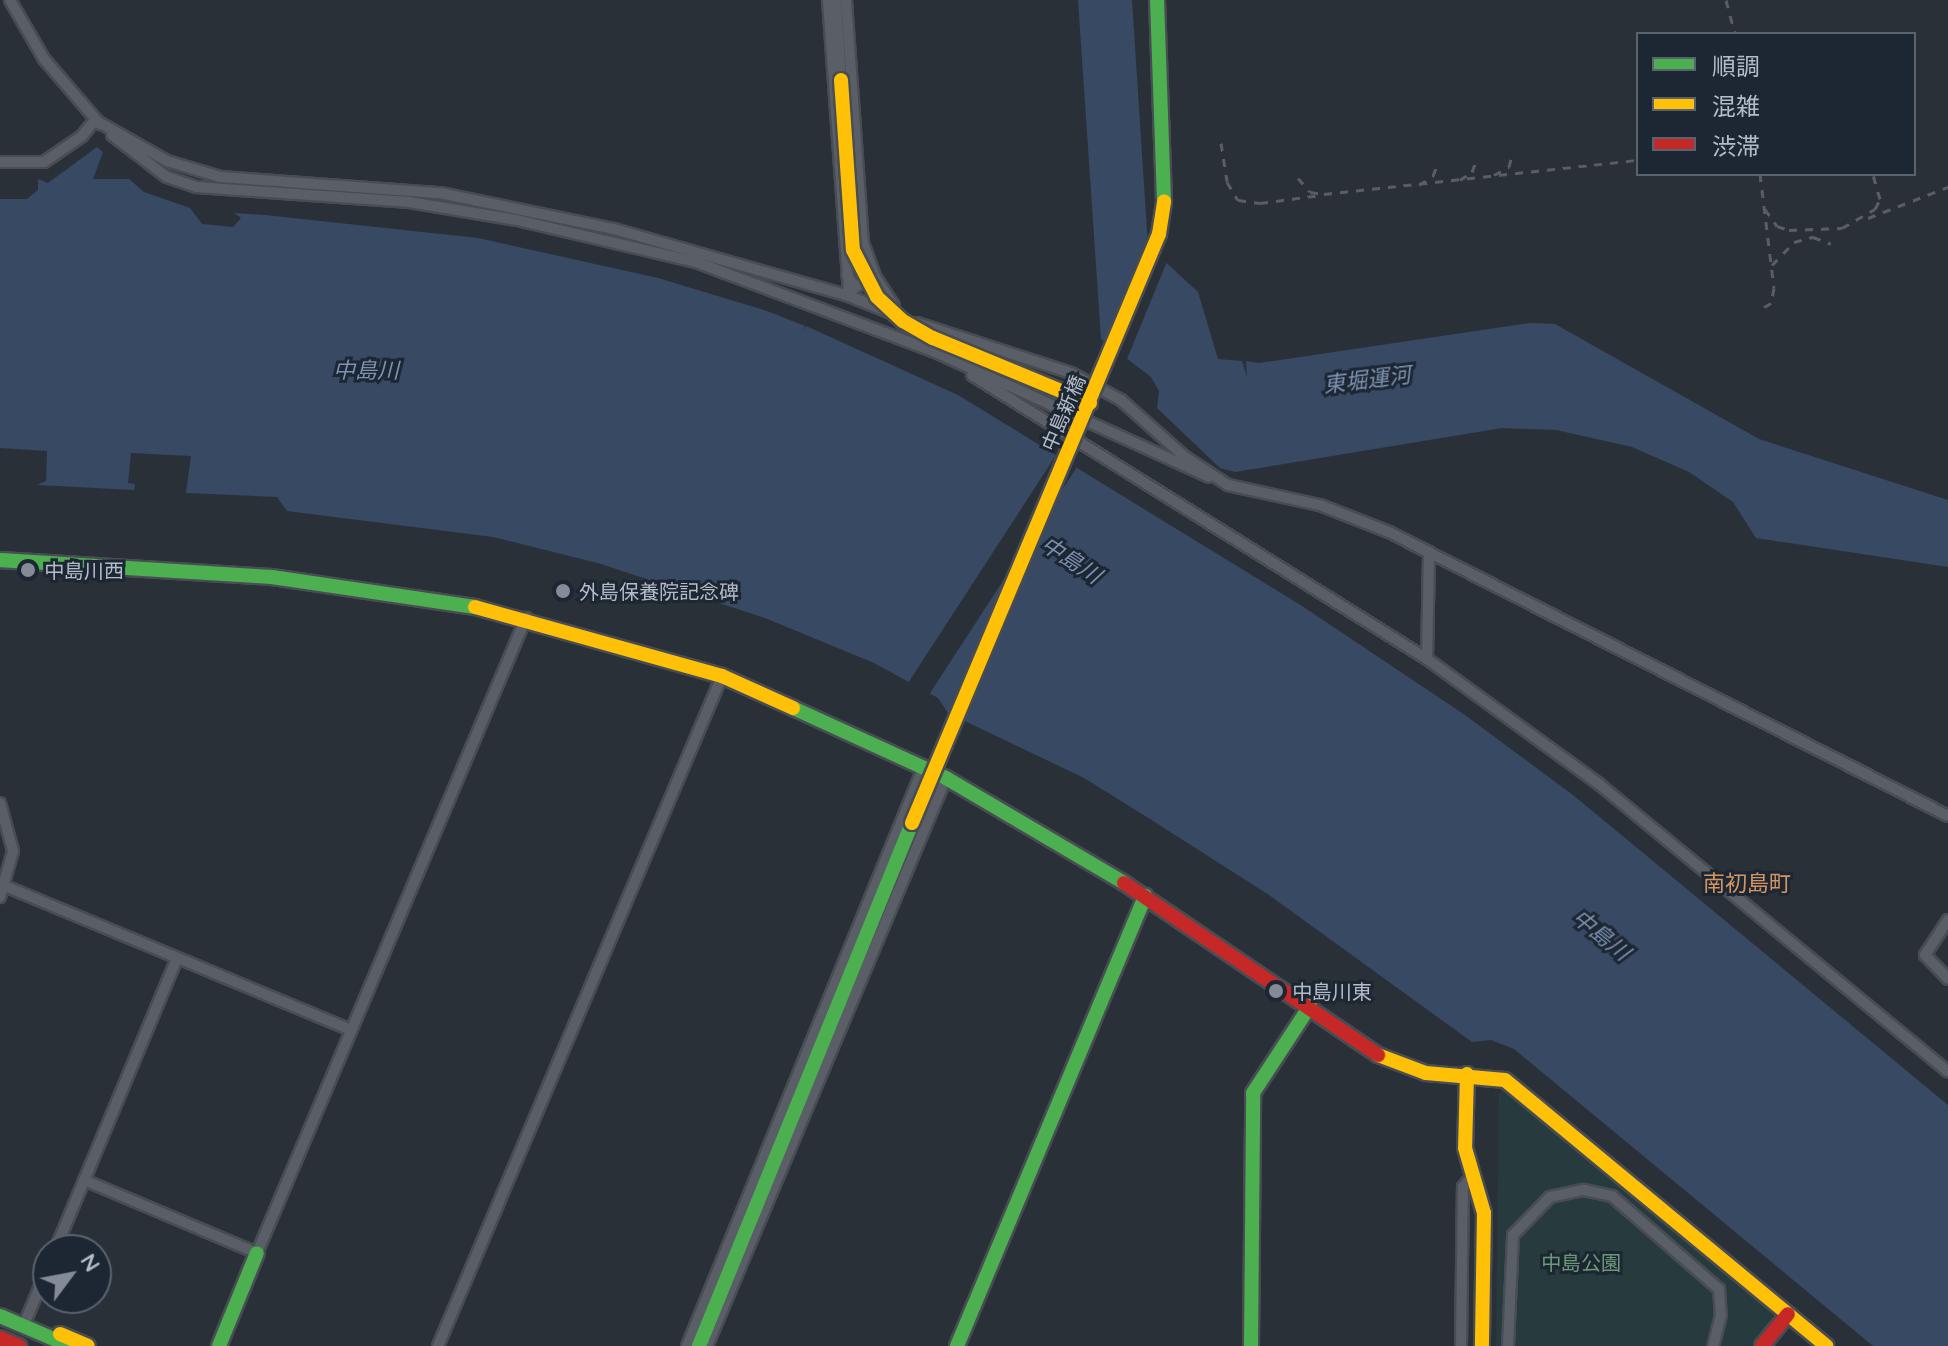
<!DOCTYPE html>
<meta charset="utf-8">
<style>
body{margin:0}
#map{position:relative;width:1948px;height:1346px;overflow:hidden;background:#2a3038;font-family:Quicksand,"Noto Sans JP",sans-serif}
div>[style]{position:absolute}
.green>*{inset:0;background:#273a3e}
.water>*{inset:0;background:#384963}
.pier>*{inset:0;background:#2a3038;transform-origin:0 0}
.roads{filter:drop-shadow(2px 0 #484c53) drop-shadow(-2px 0 #484c53) drop-shadow(0 2px #484c53) drop-shadow(0 -2px #484c53)}
.street>*{height:10px;margin:-5px;padding:0 5px;transform-origin:5px;border-radius:5px;background:#5a5e66}
.fast>*{height:14px;margin:-7px;padding:0 7px;transform-origin:7px;border-radius:7px;background:#4caf50}
.slow>*{height:14px;margin:-7px;padding:0 7px;transform-origin:7px;border-radius:7px;background:#ffc107}
.jam>*{height:14px;margin:-7px;padding:0 7px;transform-origin:7px;border-radius:7px;background:#c62828}
.rail>*{height:3px;margin-top:-1.5px;transform-origin:0;background:repeating-linear-gradient(90deg,#595d64 0 8px,transparent 0 16px)}
.bridges{filter:drop-shadow(2px 0 #484c53) drop-shadow(-2px 0 #484c53) drop-shadow(0 2px #484c53) drop-shadow(0 -2px #484c53)}
.fast-bridge>*{height:14px;margin:-7px;padding:0 7px;transform-origin:7px;border-radius:7px;background:#4caf50}
.slow-bridge>*{height:14px;margin:-7px;padding:0 7px;transform-origin:7px;border-radius:7px;background:#ffc107}
.dots>*{width:22px;height:22px;translate:-50% -50%;box-sizing:border-box;border:4px solid #1d2633;border-radius:50%}
span{translate:-50% -50%;white-space:nowrap;text-align:center;line-height:1.15;-webkit-text-stroke:6px #1d2633;paint-order:stroke}
.street-label{font-size:20px;color:#b4bcc9}
.poi-label{font-size:20px;color:#b4bcc9}
.left{translate:0 -50%;text-align:left}
.park-label{font-size:20px;color:#6b9a76}
.water-label{font-size:22px;color:#7c92b1;font-style:italic}
.neighbourhood-label{font-size:22px;color:#d59563}
.legend{position:absolute;left:1636px;top:32px;width:280px;height:144px;box-sizing:border-box;background:#1d2633;border:2px solid #59626f;margin:0;padding:10px 14px;list-style:none;font-size:24px;color:#b4bcc9}
.legend li{display:flex;align-items:center;gap:16px;height:40px}
.legend b{width:40px;border:2px solid #59626f}
.north{position:absolute;left:32px;top:1234px;width:80px;height:80px;box-sizing:border-box;background:#1d2633;border:2px solid #59626f;border-radius:50%;rotate:58deg;font-size:22px;font-weight:700;line-height:32px;text-align:center;color:#b4bcc9}
.north::after{content:'';display:block;margin:auto;width:28px;height:36px;background:#848b96;clip-path:polygon(50% 0,100% 100%,50% 72%,0 100%)}
</style>
<div id="map">
<div class="green">
<i style="clip-path:polygon(1506px 1089px,1772px 1312px,1772px 1321px,1751px 1346px,1496px 1346px,1499px 1093px)"></i>
</div>
<div class="water">
<i style="clip-path:polygon(1078px 0,1132px 0,1148px 246px,1198px 292px,1218px 359px,1242px 361px,1247px 377px,1246px 361px,1259px 363px,1530px 323px,1555px 324px,1759px 439px,1948px 500px,1948px 567px,1756px 538px,1733px 502px,1689px 472px,1632px 447px,1556px 430px,1502px 428px,1235px 472px,1220px 468px,1157px 408px,1159px 391px,1151px 377px,1101px 339px)"></i>
<i style="clip-path:polygon(97px 147px,103px 152px,93px 179px,129px 179px,144px 192px,190px 208px,202px 224px,233px 227px,241px 218px,234px 213px,265px 215px,478px 238px,658px 278px,767px 311px,805px 326px,803px 332px,806px 326px,958px 395px,1302px 606px,1465px 715px,1573px 795px,1948px 1105px,1948px 1346px,1873px 1346px,1514px 1049px,1491px 1040px,1472px 1042px,1269px 895px,1150px 819px,1084px 778px,948px 713px,938px 698px,874px 663px,765px 618px,601px 564px,493px 537px,287px 511px,277px 497px,186px 493px,191px 456px,131px 453px,128px 483px,135px 484px,134px 490px,37px 485px,46px 481px,47px 451px,0 448px,0 199px,27px 199px,38px 190px,38px 179px,48px 183px)"></i>
</div>
<div class="pier">
<i style="clip-path:polygon(1150px 231px,1153px 248px,1168px 259px,1125px 364px,1103px 345px)"></i>
<i style="left:1060px;top:449px;width:24px;height:291px;rotate:33deg"></i>
</div>
<div class="roads">
<div class="street">
<i style="left:10px;top:0;width:68px;rotate:60deg"></i>
<i style="left:44px;top:59px;width:86px;rotate:49.3deg"></i>
<i style="left:828px;top:0;width:297px;rotate:85.9deg"></i>
<i style="left:836px;top:0;width:80px;rotate:86.4deg"></i>
<i style="left:846px;top:0;width:244px;rotate:86deg"></i>
<i style="left:863px;top:243px;width:37px;rotate:70deg"></i>
<i style="left:876px;top:278px;width:33px;rotate:57deg"></i>
<i style="left:95px;top:120px;width:83px;rotate:29.7deg"></i>
<i style="left:167px;top:161px;width:55px;rotate:16.8deg"></i>
<i style="left:220px;top:177px;width:221px;rotate:4.2deg"></i>
<i style="left:440px;top:193px;width:178px;rotate:11.7deg"></i>
<i style="left:614px;top:229px;width:244px;rotate:15.9deg"></i>
<i style="left:849px;top:296px;width:45px;rotate:22deg"></i>
<i style="left:112px;top:135px;width:69px;rotate:37.4deg"></i>
<i style="left:167px;top:177px;width:31px;rotate:19deg"></i>
<i style="left:196px;top:187px;width:214px;rotate:4deg"></i>
<i style="left:409px;top:202px;width:109px;rotate:9.5deg"></i>
<i style="left:517px;top:220px;width:184px;rotate:13.2deg"></i>
<i style="left:696px;top:262px;width:253px;rotate:20.6deg"></i>
<i style="left:933px;top:351px;width:303px;rotate:24.5deg"></i>
<i style="left:0;top:162px;width:44px"></i>
<i style="left:44px;top:162px;width:46px;rotate:-34.4deg"></i>
<i style="left:82px;top:136px;width:21px;rotate:-51deg"></i>
<i style="left:847px;top:275px;width:15px;rotate:58deg"></i>
<i style="left:855px;top:288px;width:18px;rotate:-38deg"></i>
<i style="left:917px;top:323px;width:162px;rotate:18deg"></i>
<i style="left:1071px;top:373px;width:57px;rotate:28.4deg"></i>
<i style="left:1121px;top:400px;width:86px;rotate:41.7deg"></i>
<i style="left:1185px;top:457px;width:51px;rotate:33.1deg"></i>
<i style="left:1228px;top:485px;width:94px;rotate:12.3deg"></i>
<i style="left:1320px;top:505px;width:74px;rotate:21.4deg"></i>
<i style="left:1389px;top:532px;width:627px;rotate:26.93deg"></i>
<i style="left:972px;top:375px;width:536px;rotate:31.97deg"></i>
<i style="left:1427px;top:659px;width:213px;rotate:36deg"></i>
<i style="left:1599px;top:784px;width:452px;rotate:39.5deg"></i>
<i style="left:1427px;top:659px;width:107px;rotate:-88.9deg"></i>
<i style="left:0;top:803px;width:50px;rotate:74.8deg"></i>
<i style="left:13px;top:851px;width:48px;rotate:105.8deg"></i>
<i style="left:0;top:884px;width:380px;rotate:22.6deg"></i>
<i style="left:1948px;top:920px;width:42px;rotate:123.3deg"></i>
<i style="left:1925px;top:955px;width:33px;rotate:46deg"></i>
<i style="left:84px;top:1180px;width:188px;rotate:22.9deg"></i>
<i style="left:257px;top:1253px;width:690px;rotate:-67.04deg"></i>
<i style="left:55px;top:1250px;width:316px;rotate:-67.3deg"></i>
<i style="left:26px;top:1320px;width:57px;rotate:-67.5deg"></i>
<i style="left:438px;top:1346px;width:728px;rotate:-67.03deg"></i>
<i style="left:687px;top:1346px;width:627px;rotate:-67.77deg"></i>
<i style="left:707px;top:1346px;width:616px;rotate:-67.18deg"></i>
<i style="left:1461px;top:1346px;width:159px;rotate:-89.3deg"></i>
<i style="left:1463px;top:1187px;width:17px;rotate:-50deg"></i>
<i style="left:1508px;top:1346px;width:111px;rotate:-87.4deg"></i>
<i style="left:1513px;top:1235px;width:53px;rotate:-45.8deg"></i>
<i style="left:1550px;top:1197px;width:35px;rotate:-12deg"></i>
<i style="left:1584px;top:1190px;width:29px;rotate:12deg"></i>
<i style="left:1612px;top:1196px;width:142px;rotate:41deg"></i>
<i style="left:1719px;top:1289px;width:26px;rotate:86deg"></i>
<i style="left:1721px;top:1315px;width:32px;rotate:104deg"></i>
</div>
<div class="fast">
<i style="left:0;top:560px;width:273px;rotate:3.6deg"></i>
<i style="left:272px;top:577px;width:205px;rotate:8.4deg"></i>
<i style="left:793px;top:708px;width:168px;rotate:24.6deg"></i>
<i style="left:946px;top:778px;width:207px;rotate:30.5deg"></i>
<i style="left:0;top:1316px;width:76px;rotate:23.2deg"></i>
<i style="left:219px;top:1346px;width:100px;rotate:-67.8deg"></i>
<i style="left:699px;top:1346px;width:565px;rotate:-67.84deg"></i>
<i style="left:957px;top:1346px;width:488px;rotate:-67.3deg"></i>
<i style="left:1251px;top:1346px;width:253px;rotate:-89.5deg"></i>
<i style="left:1253px;top:1093px;width:104px;rotate:-56.8deg"></i>
</div>
<div class="slow">
<i style="left:475px;top:607px;width:256px;rotate:15.6deg"></i>
<i style="left:722px;top:676px;width:78px;rotate:24.3deg"></i>
<i style="left:1378px;top:1055px;width:51px;rotate:20.6deg"></i>
<i style="left:1426px;top:1073px;width:79px;rotate:5.1deg"></i>
<i style="left:1505px;top:1080px;width:417px;rotate:39.6deg"></i>
<i style="left:1467px;top:1074px;width:74px;rotate:91.5deg"></i>
<i style="left:1465px;top:1148px;width:68px;rotate:73.7deg"></i>
<i style="left:1484px;top:1213px;width:133px;rotate:90.9deg"></i>
<i style="left:60px;top:1334px;width:30px;rotate:23deg"></i>
</div>
<div class="jam">
<i style="left:1124px;top:883px;width:307px;rotate:34.1deg"></i>
<i style="left:0;top:1338px;width:21px;rotate:23deg"></i>
<i style="left:1762px;top:1346px;width:41px;rotate:-50.9deg"></i>
</div>
</div>
<div class="rail">
<i style="left:1726px;top:0;width:35px;rotate:75deg"></i>
<i style="left:1221px;top:143px;width:39px;rotate:81deg"></i>
<i style="left:1227px;top:182px;width:21px;rotate:59deg"></i>
<i style="left:1238px;top:200px;width:22px;rotate:8deg"></i>
<i style="left:1260px;top:203px;width:61px;rotate:-7.6deg"></i>
<i style="left:1760px;top:174px;width:115px;rotate:83deg"></i>
<i style="left:1774px;top:288px;width:15px;rotate:101deg"></i>
<i style="left:1771px;top:303px;width:12px;rotate:149deg"></i>
<i style="left:1494px;top:175px;width:17px;rotate:-28deg"></i>
<i style="left:1509px;top:167px;width:12px;rotate:-76deg"></i>
<i style="left:1298px;top:178px;width:18px;rotate:49deg"></i>
<i style="left:1310px;top:192px;width:14px;rotate:8deg"></i>
<i style="left:1324px;top:194px;width:316px;rotate:-6.2deg"></i>
<i style="left:1460px;top:180px;width:14px;rotate:-34deg"></i>
<i style="left:1472px;top:172px;width:15px;rotate:-70deg"></i>
<i style="left:1419px;top:185px;width:17px;rotate:-33deg"></i>
<i style="left:1433px;top:176px;width:15px;rotate:-70deg"></i>
<i style="left:1765px;top:209px;width:21px;rotate:55deg"></i>
<i style="left:1777px;top:226px;width:13px;rotate:18deg"></i>
<i style="left:1789px;top:230px;width:53px;rotate:-2.2deg"></i>
<i style="left:1842px;top:228px;width:38px;rotate:-30deg"></i>
<i style="left:1875px;top:209px;width:11px;rotate:-63deg"></i>
<i style="left:1880px;top:199px;width:26px;rotate:-106deg"></i>
<i style="left:1868px;top:218px;width:86px;rotate:-21.2deg"></i>
<i style="left:1772px;top:265px;width:32px;rotate:-46deg"></i>
<i style="left:1794px;top:242px;width:20px;rotate:-15deg"></i>
<i style="left:1813px;top:237px;width:19px;rotate:21deg"></i>
</div>
<div class="bridges">
<div class="fast-bridge">
<i style="left:1157px;top:0;width:201px;rotate:88deg"></i>
</div>
<div class="slow-bridge">
<i style="left:841px;top:80px;width:170px;rotate:86deg"></i>
<i style="left:853px;top:250px;width:53px;rotate:62.9deg"></i>
<i style="left:877px;top:297px;width:35px;rotate:43deg"></i>
<i style="left:903px;top:321px;width:34px;rotate:30deg"></i>
<i style="left:933px;top:338px;width:170px;rotate:22.5deg"></i>
<i style="left:912px;top:823px;width:639px;rotate:-67.25deg"></i>
<i style="left:1159px;top:234px;width:33px;rotate:-81deg"></i>
</div>
</div>
<div class="dots">
<i style="left:28px;top:570px;background:#848b96"></i>
<i style="left:563px;top:591px;background:#848b96"></i>
<i style="left:1276px;top:991px;background:#848b96"></i>
</div>
<div class="street-label">
<span style="left:1063px;top:413px;rotate:-67deg">中島新橋</span>
</div>
<div class="poi-label">
<span class="left" style="left:44px;top:570px">中島川西</span>
<span class="left" style="left:579px;top:591px">外島保養院記念碑</span>
<span class="left" style="left:1292px;top:991px">中島川東</span>
</div>
<div class="park-label">
<span style="left:1581px;top:1262px">中島公園</span>
</div>
<div class="water-label">
<span style="left:366px;top:371px">中島川</span>
<span style="left:1367px;top:380px;rotate:-7deg">東堀運河</span>
<span style="left:1071px;top:560px;rotate:33deg">中島川</span>
<span style="left:1601px;top:935px;rotate:39deg">中島川</span>
</div>
<div class="neighbourhood-label">
<span style="left:1747px;top:884px">南初島町</span>
</div>
<ul class="legend">
<li><b style="height:10px;background:#4caf50"></b>順調</li>
<li><b style="height:10px;background:#ffc107"></b>混雑</li>
<li><b style="height:10px;background:#c62828"></b>渋滞</li>
</ul>
<div class="north">N</div>
</div>
